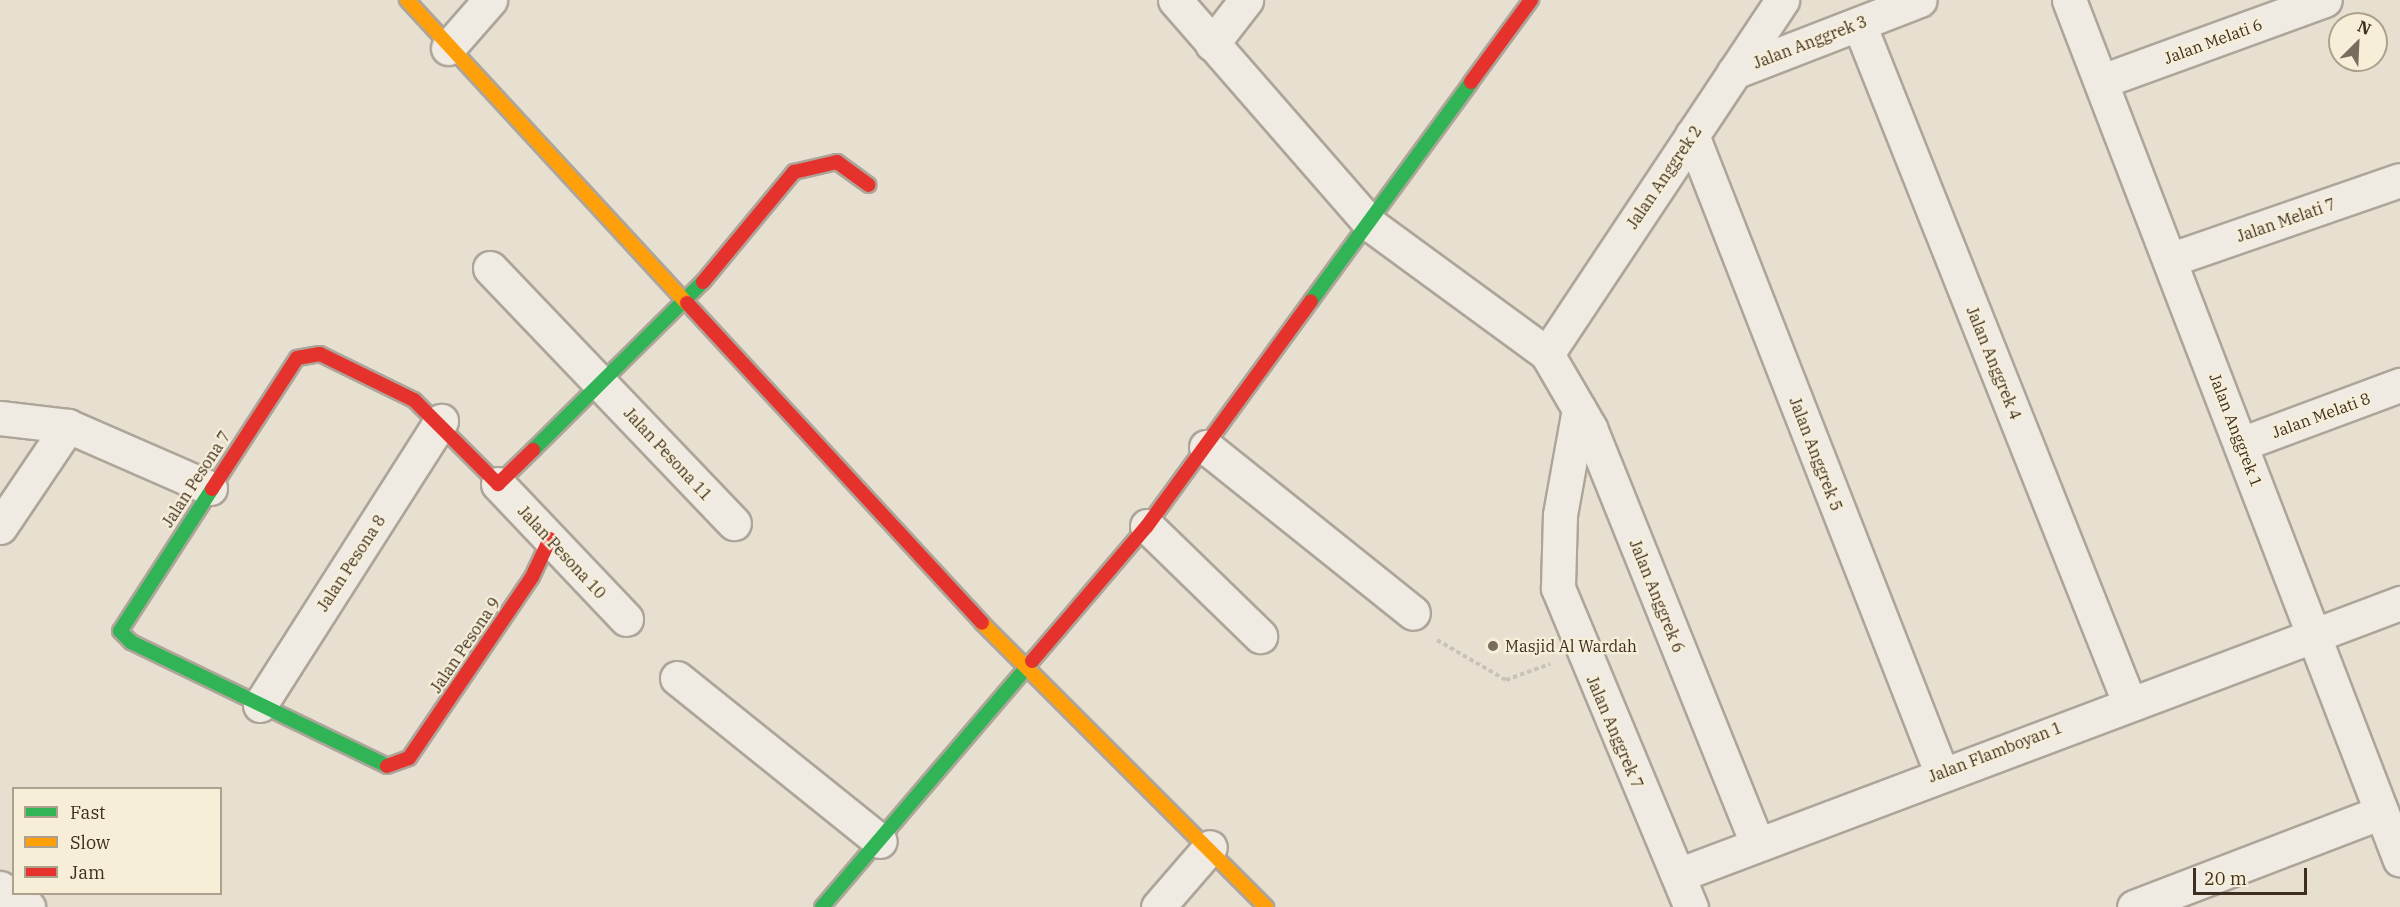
<!DOCTYPE html>
<style>
body{margin:0}
#map{position:relative;width:2400px;height:907px;overflow:hidden;background:#e7e0d1;font-family:"IBM Plex Serif",serif}
div>[style]{position:absolute}
.path>*{height:4px;margin-top:-2px;transform-origin:0;background:repeating-linear-gradient(90deg,#c8c2b9 0 4.5px,transparent 0 7.5px)}
.roads{filter:drop-shadow(2px 0 #ada599) drop-shadow(-2px 0 #ada599) drop-shadow(0 2px #ada599) drop-shadow(0 -2px #ada599)}
.street>*{height:33px;margin:-16.5px;padding:0 16.5px;transform-origin:16.5px;border-radius:16.5px;background:#efebe3}
.fast>*{height:14px;margin:-7px;padding:0 7px;transform-origin:7px;border-radius:7px;background:#30b455}
.slow>*{height:14px;margin:-7px;padding:0 7px;transform-origin:7px;border-radius:7px;background:#ff9f0a}
.jam>*{height:14px;margin:-7px;padding:0 7px;transform-origin:7px;border-radius:7px;background:#e5322d}
.dots>*{width:16px;height:16px;translate:-50% -50%;box-sizing:border-box;border:3px solid #f7eed8;border-radius:50%}
span{translate:-50% -50%;white-space:nowrap;text-align:center;line-height:1.15;-webkit-text-stroke:4.5px #f7eed8;paint-order:stroke}
.street-label{font-size:16px;color:#3d2e20}
.poi-label{font-size:16px;color:#3d2e20}
.left{translate:0 -50%;text-align:left}
.legend{position:absolute;left:12px;top:787px;width:210px;height:108px;box-sizing:border-box;background:#f7eed8;border:2px solid #ada18e;margin:0;padding:8px 10px;list-style:none;font-size:18px;color:#3d2e20}
.legend li{display:flex;align-items:center;gap:12px;height:30px}
.legend b{width:30px;border:2px solid #ada18e}
.north{position:absolute;left:2328px;top:12px;width:60px;height:60px;box-sizing:border-box;background:#f7eed8;border:2px solid #ada18e;border-radius:50%;rotate:24deg;font-size:16px;font-weight:700;line-height:24px;text-align:center;color:#3d2e20}
.north::after{content:'';display:block;margin:auto;width:21px;height:27px;background:#786c5e;clip-path:polygon(50% 0,100% 100%,50% 72%,0 100%)}
.scale{position:absolute;left:2193px;top:868px;width:114px;height:27px;box-sizing:border-box;border:3px solid #3d2e20;border-top:0;padding-left:8px;font-size:18px;line-height:21px;white-space:nowrap;color:#3d2e20;-webkit-text-stroke:4px #f7eed8;paint-order:stroke}
</style>
<div id="map">
<div class="path">
<i style="left:1437px;top:640px;width:80px;rotate:30.1deg"></i>
<i style="left:1506px;top:680px;width:47px;rotate:-20deg"></i>
</div>
<div class="roads">
<div class="street">
<i style="left:1175px;top:0;width:298px;rotate:48.9deg"></i>
<i style="left:1371px;top:225px;width:218px;rotate:36.2deg"></i>
<i style="left:1547px;top:354px;width:86px;rotate:59.8deg"></i>
<i style="left:1590px;top:428px;width:448px;rotate:68.1deg"></i>
<i style="left:2069px;top:0;width:921px;rotate:68.95deg"></i>
<i style="left:1859px;top:24px;width:730px;rotate:68.29deg"></i>
<i style="left:1212px;top:44px;width:56px;rotate:-52.3deg"></i>
<i style="left:448px;top:48px;width:64px;rotate:-48.8deg"></i>
<i style="left:1734px;top:72px;width:199px;rotate:-21.2deg"></i>
<i style="left:2102px;top:81px;width:237px;rotate:-20deg"></i>
<i style="left:1692px;top:135px;width:684px;rotate:68.65deg"></i>
<i style="left:2172px;top:259px;width:241px;rotate:-19.1deg"></i>
<i style="left:490px;top:268px;width:353px;rotate:46.3deg"></i>
<i style="left:1547px;top:354px;width:425px;rotate:-56.4deg"></i>
<i style="left:1579px;top:409px;width:108px;rotate:100.2deg"></i>
<i style="left:1560px;top:515px;width:73px;rotate:91.6deg"></i>
<i style="left:1558px;top:588px;width:346px;rotate:67.4deg"></i>
<i style="left:0;top:418px;width:68px;rotate:6.7deg"></i>
<i style="left:68px;top:426px;width:155px;rotate:23.6deg"></i>
<i style="left:2241px;top:444px;width:170px;rotate:-20.4deg"></i>
<i style="left:1206px;top:447px;width:265px;rotate:38.7deg"></i>
<i style="left:498px;top:484px;width:186px;rotate:46.5deg"></i>
<i style="left:1147px;top:526px;width:158px;rotate:44.2deg"></i>
<i style="left:0;top:527px;width:122px;rotate:-56deg"></i>
<i style="left:677px;top:678px;width:260px;rotate:38.8deg"></i>
<i style="left:260px;top:705px;width:337px;rotate:-57.5deg"></i>
<i style="left:1678px;top:875px;width:772px;rotate:-20.64deg"></i>
<i style="left:0;top:888px;width:34px;rotate:34deg"></i>
<i style="left:1158px;top:907px;width:79px;rotate:-49.1deg"></i>
<i style="left:2134px;top:907px;width:265px;rotate:-21deg"></i>
</div>
<div class="fast">
<i style="left:1311px;top:301px;width:271px;rotate:-53.8deg"></i>
<i style="left:533px;top:450px;width:239px;rotate:-44.7deg"></i>
<i style="left:212px;top:489px;width:169px;rotate:122.9deg"></i>
<i style="left:120px;top:631px;width:16px;rotate:45deg"></i>
<i style="left:131px;top:642px;width:284px;rotate:25.8deg"></i>
<i style="left:822px;top:907px;width:323px;rotate:-49.5deg"></i>
</div>
<div class="slow">
<i style="left:407px;top:0;width:413px;rotate:47.3deg"></i>
<i style="left:982px;top:623px;width:402px;rotate:45deg"></i>
</div>
<div class="jam">
<i style="left:1471px;top:82px;width:102px;rotate:-53.8deg"></i>
<i style="left:703px;top:282px;width:143px;rotate:-50.4deg"></i>
<i style="left:794px;top:172px;width:44px;rotate:-13.1deg"></i>
<i style="left:837px;top:162px;width:39px;rotate:36deg"></i>
<i style="left:687px;top:303px;width:435px;rotate:47.3deg"></i>
<i style="left:212px;top:489px;width:156px;rotate:-57deg"></i>
<i style="left:297px;top:358px;width:23px;rotate:-10deg"></i>
<i style="left:320px;top:354px;width:105px;rotate:26.1deg"></i>
<i style="left:414px;top:400px;width:119px;rotate:45deg"></i>
<i style="left:498px;top:484px;width:49px;rotate:-44.2deg"></i>
<i style="left:1032px;top:661px;width:177px;rotate:-49.6deg"></i>
<i style="left:1147px;top:526px;width:278px;rotate:-53.9deg"></i>
<i style="left:387px;top:766px;width:23px;rotate:-20deg"></i>
<i style="left:409px;top:758px;width:219px;rotate:-55.8deg"></i>
<i style="left:532px;top:577px;width:42px;rotate:-64.7deg"></i>
</div>
</div>
<div class="dots">
<i style="left:1493px;top:646px;background:#786c5e"></i>
</div>
<div class="street-label">
<span style="left:2213px;top:41px;rotate:-20deg">Jalan Melati 6</span>
<span style="left:1810px;top:42px;rotate:-21deg">Jalan Anggrek 3</span>
<span style="left:1664px;top:177px;rotate:-56deg">Jalan Anggrek 2</span>
<span style="left:2286px;top:220px;rotate:-19deg">Jalan Melati 7</span>
<span style="left:1994px;top:363px;rotate:68deg">Jalan Anggrek 4</span>
<span style="left:2321px;top:415px;rotate:-20deg">Jalan Melati 8</span>
<span style="left:2236px;top:430px;rotate:69deg">Jalan Anggrek 1</span>
<span style="left:668px;top:454px;rotate:47deg">Jalan Pesona 11</span>
<span style="left:1816px;top:454px;rotate:69deg">Jalan Anggrek 5</span>
<span style="left:196px;top:479px;rotate:-57deg">Jalan Pesona 7</span>
<span style="left:562px;top:552px;rotate:47deg">Jalan Pesona 10</span>
<span style="left:351px;top:563px;rotate:-57deg">Jalan Pesona 8</span>
<span style="left:1657px;top:596px;rotate:68deg">Jalan Anggrek 6</span>
<span style="left:465px;top:645px;rotate:-56deg">Jalan Pesona 9</span>
<span style="left:1615px;top:732px;rotate:67deg">Jalan Anggrek 7</span>
<span style="left:1995px;top:752px;rotate:-21deg">Jalan Flamboyan 1</span>
</div>
<div class="poi-label">
<span class="left" style="left:1505px;top:646px">Masjid Al Wardah</span>
</div>
<ul class="legend">
<li><b style="height:8px;background:#30b455"></b>Fast</li>
<li><b style="height:8px;background:#ff9f0a"></b>Slow</li>
<li><b style="height:8px;background:#e5322d"></b>Jam</li>
</ul>
<div class="north">N</div>
<div class="scale">20 m</div>
</div>
